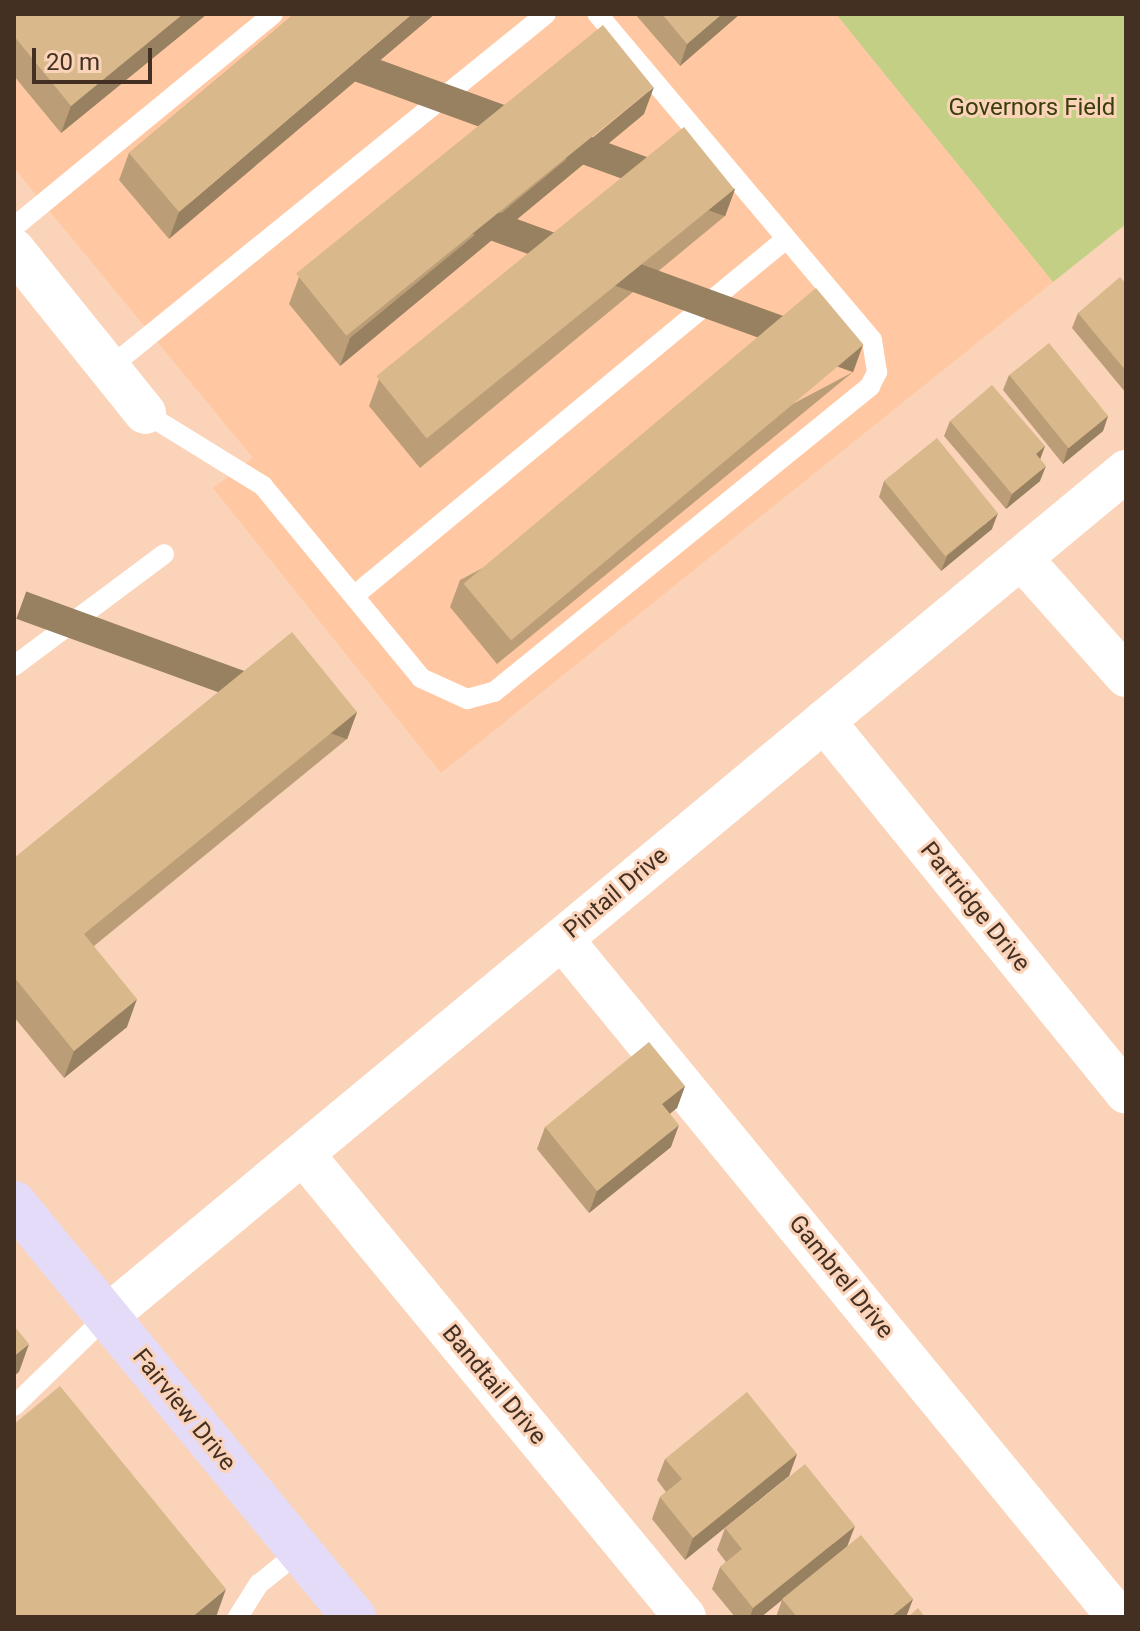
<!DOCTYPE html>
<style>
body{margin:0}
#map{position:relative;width:1140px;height:1631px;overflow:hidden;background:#fbd3b9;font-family:Roboto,sans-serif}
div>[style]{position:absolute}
.built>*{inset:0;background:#ffc8a2}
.green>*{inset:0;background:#c3cf84}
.service>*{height:20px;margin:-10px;padding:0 10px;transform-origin:10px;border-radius:10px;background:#fff}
.minor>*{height:42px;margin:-21px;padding:0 21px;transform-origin:21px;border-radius:21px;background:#fff}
.secondary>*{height:44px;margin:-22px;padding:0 22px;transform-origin:22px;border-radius:22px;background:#e4dbf9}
.wall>*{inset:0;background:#bb9e78}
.shaded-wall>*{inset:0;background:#988161;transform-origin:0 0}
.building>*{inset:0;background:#d9b88b;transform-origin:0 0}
span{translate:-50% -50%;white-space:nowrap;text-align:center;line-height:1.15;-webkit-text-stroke:6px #fbd3b9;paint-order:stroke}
.park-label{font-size:24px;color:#393f0a}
.street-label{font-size:24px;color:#433023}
.frame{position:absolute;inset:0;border:16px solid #433023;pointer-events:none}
.scale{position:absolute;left:32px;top:48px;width:120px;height:36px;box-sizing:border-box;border:4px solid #433023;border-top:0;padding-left:10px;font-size:24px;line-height:28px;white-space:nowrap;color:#433023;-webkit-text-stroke:6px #fbd3b9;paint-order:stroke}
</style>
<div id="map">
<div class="built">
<i style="clip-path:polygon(14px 14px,836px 14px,1053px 282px,441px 773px,213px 488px,253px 458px,14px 168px)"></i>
</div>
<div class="green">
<i style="clip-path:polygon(836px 14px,1126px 14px,1126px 224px,1053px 282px)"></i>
</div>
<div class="service">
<i style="left:14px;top:227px;width:335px;rotate:-39.4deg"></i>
<i style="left:109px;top:368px;width:562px;rotate:-39.01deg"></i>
<i style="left:145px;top:413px;width:139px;rotate:31.7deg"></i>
<i style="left:263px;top:486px;width:249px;rotate:50.5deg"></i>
<i style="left:421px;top:678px;width:51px;rotate:24.5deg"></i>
<i style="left:467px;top:699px;width:28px;rotate:-15deg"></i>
<i style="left:494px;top:692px;width:485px;rotate:-39.1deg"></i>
<i style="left:870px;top:386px;width:16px;rotate:-63deg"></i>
<i style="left:877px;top:372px;width:32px;rotate:-99deg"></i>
<i style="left:872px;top:340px;width:426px;rotate:-130.1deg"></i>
<i style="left:355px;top:595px;width:559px;rotate:-39.56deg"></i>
<i style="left:14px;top:666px;width:187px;rotate:-36.7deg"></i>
<i style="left:14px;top:1406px;width:129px;rotate:-44.1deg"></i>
<i style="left:238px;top:1617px;width:39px;rotate:-58deg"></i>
<i style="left:259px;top:1584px;width:53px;rotate:-38.8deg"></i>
</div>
<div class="minor">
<i style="left:14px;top:250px;width:209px;rotate:51.2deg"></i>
<i style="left:1021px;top:558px;width:158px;rotate:48.3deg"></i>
<i style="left:824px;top:721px;width:479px;rotate:50.9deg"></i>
<i style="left:562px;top:939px;width:877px;rotate:50.65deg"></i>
<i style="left:303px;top:1154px;width:600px;rotate:50.48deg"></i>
<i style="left:107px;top:1316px;width:1324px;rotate:-39.67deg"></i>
</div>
<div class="secondary">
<i style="left:14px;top:1203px;width:536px;rotate:50.61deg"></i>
</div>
<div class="wall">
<i style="clip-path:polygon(14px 14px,207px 14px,61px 133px,14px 76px)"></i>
<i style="clip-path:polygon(294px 14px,169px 239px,119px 180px,129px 153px)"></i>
<i style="clip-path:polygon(635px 14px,740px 14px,680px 66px)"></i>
<i style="clip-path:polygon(644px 114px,340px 366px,289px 304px,299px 277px)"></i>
<i style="clip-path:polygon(735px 189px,725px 216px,420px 468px,369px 406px,379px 379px)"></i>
<i style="clip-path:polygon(1126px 284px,1126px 393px,1072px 328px,1078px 313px)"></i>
<i style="clip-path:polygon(853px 372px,497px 664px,450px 607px,460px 580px)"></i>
<i style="clip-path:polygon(1009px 375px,1108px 416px,1103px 431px,1063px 464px,1003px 390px)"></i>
<i style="clip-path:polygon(950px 421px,1045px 446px,1040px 459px,1040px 481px,1006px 509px,944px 436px)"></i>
<i style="clip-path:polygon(884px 481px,992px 529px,941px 571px,879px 497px)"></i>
<i style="clip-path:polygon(357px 712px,347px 739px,94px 946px,127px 1027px,64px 1078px,14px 1017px,14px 858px)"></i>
<i style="clip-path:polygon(685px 1086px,677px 1108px,670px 1113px,671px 1147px,589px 1213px,537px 1149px,545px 1127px)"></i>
<i style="clip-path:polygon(797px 1454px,789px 1476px,685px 1560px,652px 1519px,660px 1497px,666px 1492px,657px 1480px,665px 1459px)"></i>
<i style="clip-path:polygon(725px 1528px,847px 1546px,913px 1599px,906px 1617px,776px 1617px,782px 1600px,761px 1617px,735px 1617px,712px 1589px,720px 1567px,726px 1562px,717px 1550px)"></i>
</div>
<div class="shaded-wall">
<i style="clip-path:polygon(183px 14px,207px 14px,61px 133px,71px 106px)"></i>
<i style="clip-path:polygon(412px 14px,435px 14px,169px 239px,179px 212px)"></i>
<i style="clip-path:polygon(722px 14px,740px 14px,680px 66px,687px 44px)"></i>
<i style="clip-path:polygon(654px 87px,644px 114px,340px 366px,350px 338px)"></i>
<i style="left:735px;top:189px;width:29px;height:396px;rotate:110deg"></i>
<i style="left:863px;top:345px;width:29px;height:460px;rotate:110deg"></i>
<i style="clip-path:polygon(1108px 416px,1103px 431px,1063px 464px,1068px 448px)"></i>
<i style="clip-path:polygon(1045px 446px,1039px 462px,1036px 454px)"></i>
<i style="clip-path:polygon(1046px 466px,1040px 481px,1006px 509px,1012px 494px)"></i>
<i style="clip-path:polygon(998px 513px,992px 529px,941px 571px,947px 556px)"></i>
<i style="left:357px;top:712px;width:29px;height:352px;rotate:110deg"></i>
<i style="clip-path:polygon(137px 999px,127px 1027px,64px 1078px,74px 1051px)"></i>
<i style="clip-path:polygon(685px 1086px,677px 1108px,655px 1126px,662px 1104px)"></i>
<i style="clip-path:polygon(679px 1125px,671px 1147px,589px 1213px,597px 1191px)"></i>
<i style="clip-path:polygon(29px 1344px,19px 1372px,14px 1376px,14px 1356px)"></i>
<i style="clip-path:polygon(797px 1454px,789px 1476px,685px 1560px,693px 1538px)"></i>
<i style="clip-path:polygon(855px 1526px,847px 1547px,761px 1617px,750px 1617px,753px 1608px)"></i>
<i style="clip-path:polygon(226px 1589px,216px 1617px,192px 1617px)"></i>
<i style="clip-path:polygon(913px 1599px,906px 1617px,891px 1617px)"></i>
</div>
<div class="building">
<i style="clip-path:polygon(14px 14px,183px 14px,71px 106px,14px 36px)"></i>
<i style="clip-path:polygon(294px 14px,412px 14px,179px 212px,129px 153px)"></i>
<i style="clip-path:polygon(662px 14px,722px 14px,687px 44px)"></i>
<i style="left:603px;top:25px;width:80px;height:395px;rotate:51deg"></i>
<i style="left:684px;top:127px;width:80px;height:396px;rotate:51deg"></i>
<i style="clip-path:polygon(1120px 277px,1126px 284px,1126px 371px,1078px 313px)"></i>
<i style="left:816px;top:288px;width:74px;height:460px;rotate:50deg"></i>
<i style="left:1049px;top:343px;width:94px;height:51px;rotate:51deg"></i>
<i style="clip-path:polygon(992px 385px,1045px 446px,1036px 454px,1046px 466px,1012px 494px,950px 421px)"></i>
<i style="left:937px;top:438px;width:97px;height:68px;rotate:51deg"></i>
<i style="clip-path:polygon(292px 632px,357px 712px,84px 934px,137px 999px,74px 1051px,14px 977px,14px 858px)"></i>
<i style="clip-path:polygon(649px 1042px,685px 1086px,662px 1104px,679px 1125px,597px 1191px,545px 1127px)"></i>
<i style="clip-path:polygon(14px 1326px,29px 1344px,14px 1356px)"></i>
<i style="clip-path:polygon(60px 1386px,226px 1589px,192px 1617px,14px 1617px,14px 1424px)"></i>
<i style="clip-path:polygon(747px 1392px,797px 1454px,693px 1538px,660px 1497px,682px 1479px,665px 1459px)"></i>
<i style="clip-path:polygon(805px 1464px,855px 1526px,753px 1608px,720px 1567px,742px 1549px,725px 1528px)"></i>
<i style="clip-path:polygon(861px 1535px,913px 1599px,891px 1617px,797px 1617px,782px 1599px)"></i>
<i style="clip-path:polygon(918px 1608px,925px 1617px,908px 1617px)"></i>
</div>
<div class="park-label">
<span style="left:1032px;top:108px">Governors Field</span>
</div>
<div class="street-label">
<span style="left:616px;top:893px;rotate:-40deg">Pintail Drive</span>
<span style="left:975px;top:907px;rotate:51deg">Partridge Drive</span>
<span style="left:841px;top:1277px;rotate:51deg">Gambrel Drive</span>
<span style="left:494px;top:1385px;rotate:50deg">Bandtail Drive</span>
<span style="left:184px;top:1410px;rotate:51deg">Fairview Drive</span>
</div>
<div class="frame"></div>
<div class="scale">20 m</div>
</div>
